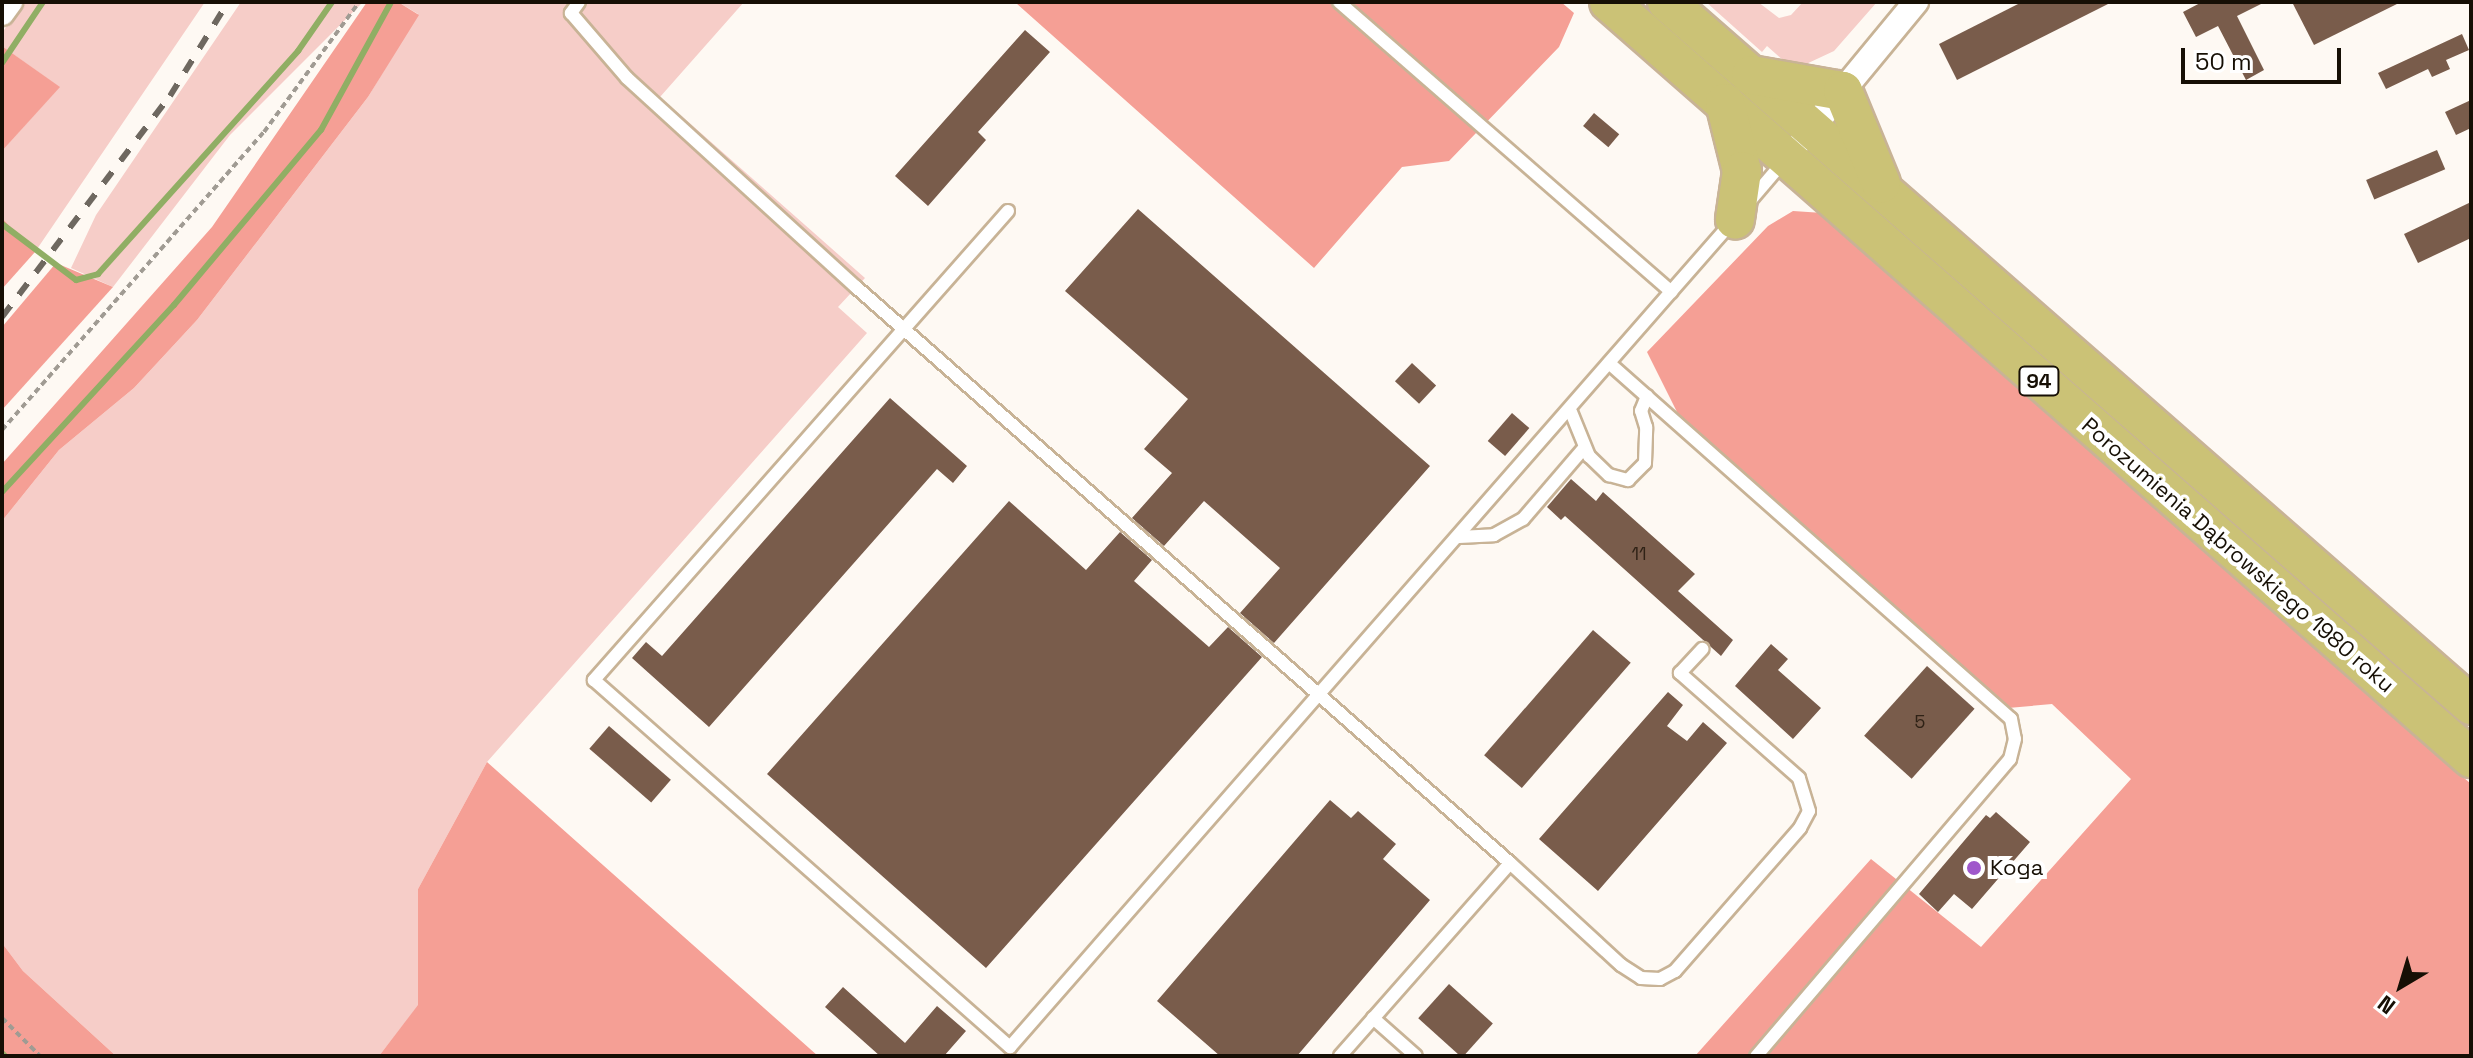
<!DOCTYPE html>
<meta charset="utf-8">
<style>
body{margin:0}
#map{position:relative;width:2473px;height:1058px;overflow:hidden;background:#fef9f3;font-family:"Space Grotesk",sans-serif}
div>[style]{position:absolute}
.green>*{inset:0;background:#f6cdc8}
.forest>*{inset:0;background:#f59f95}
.stream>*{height:6px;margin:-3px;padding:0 3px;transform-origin:3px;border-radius:3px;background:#90ae64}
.building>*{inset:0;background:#795c4b;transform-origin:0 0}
.path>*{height:4px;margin-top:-2px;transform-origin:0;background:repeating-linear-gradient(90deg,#a09b93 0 6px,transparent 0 10px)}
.roads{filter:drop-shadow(2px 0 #c8b396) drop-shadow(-2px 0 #c8b396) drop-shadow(0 2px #c8b396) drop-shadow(0 -2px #c8b396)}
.lane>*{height:12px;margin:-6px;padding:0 6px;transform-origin:6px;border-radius:6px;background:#fff}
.street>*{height:24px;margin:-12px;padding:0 12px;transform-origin:12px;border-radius:12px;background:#fff}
.primary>*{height:38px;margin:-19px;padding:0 19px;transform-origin:19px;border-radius:19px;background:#cbc276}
.rail>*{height:6px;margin-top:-3px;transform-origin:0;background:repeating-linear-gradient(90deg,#6e6860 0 14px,transparent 0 28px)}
.dots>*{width:22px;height:22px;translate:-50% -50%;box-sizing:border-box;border:4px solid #fff;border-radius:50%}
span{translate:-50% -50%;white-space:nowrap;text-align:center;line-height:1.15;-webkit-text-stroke:8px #fff;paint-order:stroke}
.number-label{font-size:18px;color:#2f2216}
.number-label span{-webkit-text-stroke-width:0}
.shield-label span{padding:2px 6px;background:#fff;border:2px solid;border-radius:6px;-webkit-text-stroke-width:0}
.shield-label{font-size:20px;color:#160f05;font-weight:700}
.street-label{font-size:22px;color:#160f05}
.poi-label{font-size:22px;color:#160f05}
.left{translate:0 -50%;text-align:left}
.frame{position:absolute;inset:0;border:4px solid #160f05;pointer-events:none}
.north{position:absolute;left:2361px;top:946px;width:80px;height:80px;-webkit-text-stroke:6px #fff;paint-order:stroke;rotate:218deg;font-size:22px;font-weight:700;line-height:32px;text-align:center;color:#160f05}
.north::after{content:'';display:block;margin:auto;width:28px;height:36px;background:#160f05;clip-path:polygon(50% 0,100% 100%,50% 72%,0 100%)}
.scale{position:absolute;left:2181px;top:48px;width:160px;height:36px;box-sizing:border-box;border:4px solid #160f05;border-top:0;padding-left:10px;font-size:24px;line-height:28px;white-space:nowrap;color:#160f05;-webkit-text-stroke:6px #fff;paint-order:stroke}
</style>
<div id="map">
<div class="green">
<i style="clip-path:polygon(23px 2px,205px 2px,35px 252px,2px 218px,2px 151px,59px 87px,2px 46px,2px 33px)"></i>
<i style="clip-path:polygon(241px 2px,363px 2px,230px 135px,113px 287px,71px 268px,96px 215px)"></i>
<i style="clip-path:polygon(398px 2px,744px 2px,660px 97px,865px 278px,838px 307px,867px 333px,487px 762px,418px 889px,418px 1006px,379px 1056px,116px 1056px,23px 971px,2px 943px,2px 521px,59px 450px,134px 388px,197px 320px,368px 97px,418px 14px)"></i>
<i style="clip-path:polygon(1706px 2px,1758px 2px,1779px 18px,1791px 15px,1803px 2px,1877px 2px,1834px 51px,1804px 65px,1783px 60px,1767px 46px,1762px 52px)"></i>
</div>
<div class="forest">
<i style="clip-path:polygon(367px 2px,398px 2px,419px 15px,368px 97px,197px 320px,134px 388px,59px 450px,2px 521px,2px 464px,212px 227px)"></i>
<i style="clip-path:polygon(1015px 2px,1561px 2px,1574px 13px,1559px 47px,1449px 161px,1402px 167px,1314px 268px)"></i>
<i style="clip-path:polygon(2px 46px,60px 87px,2px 151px)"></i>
<i style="clip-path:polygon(1793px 211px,1823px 213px,2471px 784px,2471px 1056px,1695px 1056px,1871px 859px,1981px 947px,2131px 779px,2052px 704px,2008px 708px,1684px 426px,1647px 352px,1768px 226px)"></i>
<i style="clip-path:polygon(2px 218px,35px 252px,2px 289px)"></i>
<i style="clip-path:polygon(56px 263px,113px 287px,2px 410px,2px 327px)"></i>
<i style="clip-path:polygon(487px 762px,818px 1056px,379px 1056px,418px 1005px,418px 889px)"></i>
<i style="clip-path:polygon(2px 943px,23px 971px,116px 1056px,2px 1056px)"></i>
</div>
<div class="stream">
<i style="left:2px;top:63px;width:73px;rotate:-56.1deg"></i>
<i style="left:2px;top:224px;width:93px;rotate:37.1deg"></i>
<i style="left:76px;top:280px;width:23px;rotate:-15deg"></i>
<i style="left:98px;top:274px;width:300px;rotate:-48.1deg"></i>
<i style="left:298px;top:51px;width:60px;rotate:-55.2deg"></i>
<i style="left:2px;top:492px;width:254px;rotate:-47.4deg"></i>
<i style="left:174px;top:305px;width:229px;rotate:-50deg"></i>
<i style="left:321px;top:130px;width:146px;rotate:-61.3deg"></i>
<i style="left:2px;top:1053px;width:4px;rotate:45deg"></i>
</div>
<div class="building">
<i style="clip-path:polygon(2022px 2px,2112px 2px,1957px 80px,1939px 44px)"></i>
<i style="clip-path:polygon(2202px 2px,2265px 2px,2237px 16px,2264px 70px,2246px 80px,2218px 26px,2196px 37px,2183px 12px)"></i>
<i style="clip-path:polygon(2292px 2px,2401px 2px,2314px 45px)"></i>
<i style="clip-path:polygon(1025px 30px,1050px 52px,978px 132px,986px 140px,928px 206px,895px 176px)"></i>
<i style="clip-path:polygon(2462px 34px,2469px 50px,2446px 60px,2450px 69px,2432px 77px,2428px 69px,2386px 89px,2378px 73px)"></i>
<i style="clip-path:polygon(2471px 100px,2471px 128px,2456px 135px,2445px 112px)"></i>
<i style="left:1594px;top:113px;width:33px;height:17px;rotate:40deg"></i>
<i style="left:2437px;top:150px;width:21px;height:77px;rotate:67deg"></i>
<i style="clip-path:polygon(2471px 202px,2471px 238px,2418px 263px,2404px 234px)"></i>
<i style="clip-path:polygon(1138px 209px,1430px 466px,1274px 643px,1240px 613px,1280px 568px,1204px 501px,1164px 546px,1132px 518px,1172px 473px,1144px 449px,1188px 399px,1065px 291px)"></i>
<i style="left:1412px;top:363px;width:33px;height:25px;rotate:43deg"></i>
<i style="clip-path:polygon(890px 398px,967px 466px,953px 483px,937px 469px,709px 727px,632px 658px,646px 642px,662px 656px)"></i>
<i style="left:1512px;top:413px;width:23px;height:37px;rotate:41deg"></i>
<i style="clip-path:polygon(1571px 479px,1596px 501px,1603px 492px,1695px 574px,1678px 591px,1733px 640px,1721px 656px,1565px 516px,1561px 520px,1547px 507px)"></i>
<i style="clip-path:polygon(1009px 501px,1086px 570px,1120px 532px,1152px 560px,1134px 581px,1209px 647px,1228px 627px,1262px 657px,986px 968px,767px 774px)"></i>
<i style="left:1593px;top:630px;width:50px;height:166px;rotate:41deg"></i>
<i style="clip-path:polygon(1771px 644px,1788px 659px,1778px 670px,1821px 708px,1793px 739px,1735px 686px)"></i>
<i style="left:1927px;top:666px;width:64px;height:94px;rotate:42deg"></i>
<i style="clip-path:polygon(1668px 692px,1683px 705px,1667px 726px,1687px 741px,1703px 722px,1727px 743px,1598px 891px,1539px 839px)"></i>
<i style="left:609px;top:726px;width:82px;height:30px;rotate:41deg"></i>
<i style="clip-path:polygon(1330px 800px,1351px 818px,1358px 811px,1396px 844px,1383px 859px,1430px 900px,1297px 1056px,1220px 1056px,1157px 1001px)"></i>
<i style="clip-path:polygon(1996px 812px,2030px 842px,1972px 909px,1954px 894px,1938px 912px,1919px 894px,1986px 815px,1990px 818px)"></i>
<i style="left:1449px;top:984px;width:59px;height:46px;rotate:42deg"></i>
<i style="clip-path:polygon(843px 987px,905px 1043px,937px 1006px,966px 1031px,944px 1056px,880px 1056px,825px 1007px)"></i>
</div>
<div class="path">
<i style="left:2px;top:430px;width:397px;rotate:-48.7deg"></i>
<i style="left:264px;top:132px;width:161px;rotate:-53.8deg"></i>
<i style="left:2px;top:1018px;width:54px;rotate:45deg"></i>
</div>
<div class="roads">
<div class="lane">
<i style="left:579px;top:2px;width:14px;rotate:126deg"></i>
<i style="left:571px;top:13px;width:86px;rotate:49.3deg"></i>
<i style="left:627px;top:78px;width:310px;rotate:42.4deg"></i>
<i style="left:856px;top:287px;width:871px;rotate:41.37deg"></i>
<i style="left:1339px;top:2px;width:441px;rotate:41.1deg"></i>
<i style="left:1749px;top:202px;width:54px;rotate:-49.5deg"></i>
<i style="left:1008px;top:211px;width:626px;rotate:131.44deg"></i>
<i style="left:594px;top:680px;width:555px;rotate:41.42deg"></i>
<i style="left:1010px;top:1047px;width:1096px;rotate:-48.81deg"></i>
<i style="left:1609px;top:363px;width:537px;rotate:41.53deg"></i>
<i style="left:2011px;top:719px;width:20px;rotate:79deg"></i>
<i style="left:2015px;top:739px;width:21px;rotate:104deg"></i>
<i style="left:2010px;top:759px;width:391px;rotate:130.5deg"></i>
<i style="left:1571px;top:412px;width:48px;rotate:67.8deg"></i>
<i style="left:1589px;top:456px;width:28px;rotate:44deg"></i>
<i style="left:1609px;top:475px;width:20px;rotate:15deg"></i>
<i style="left:1628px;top:480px;width:24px;rotate:-45deg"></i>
<i style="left:1645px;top:463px;width:36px;rotate:-88deg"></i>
<i style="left:1646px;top:427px;width:17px;rotate:-107deg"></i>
<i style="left:1641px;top:411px;width:16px;rotate:-68deg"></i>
<i style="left:1459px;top:537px;width:35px;rotate:-3deg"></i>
<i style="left:1494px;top:535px;width:33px;rotate:-29deg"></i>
<i style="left:1523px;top:519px;width:94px;rotate:-49.3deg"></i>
<i style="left:1373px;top:1018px;width:57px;rotate:41.5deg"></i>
<i style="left:1340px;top:1056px;width:257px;rotate:-48.6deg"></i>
<i style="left:1510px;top:863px;width:151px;rotate:42.6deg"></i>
<i style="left:1621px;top:965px;width:24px;rotate:33deg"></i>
<i style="left:1641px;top:978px;width:19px;rotate:3deg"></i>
<i style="left:1660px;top:979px;width:17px;rotate:-28deg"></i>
<i style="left:1675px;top:971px;width:190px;rotate:-48.8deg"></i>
<i style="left:1800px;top:828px;width:19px;rotate:-62deg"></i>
<i style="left:1809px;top:811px;width:34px;rotate:-107deg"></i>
<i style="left:1799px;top:778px;width:159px;rotate:-138.6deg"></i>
<i style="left:1680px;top:673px;width:33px;rotate:-47deg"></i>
</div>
<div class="street">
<i style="left:2px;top:13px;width:14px;rotate:-54deg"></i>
<i style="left:1803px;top:139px;width:178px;rotate:-50.5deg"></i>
</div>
<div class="primary">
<i style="left:1609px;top:2px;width:1147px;rotate:41.25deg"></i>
<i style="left:1667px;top:2px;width:1068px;rotate:41.17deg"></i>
<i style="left:1751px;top:75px;width:93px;rotate:9.9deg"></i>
<i style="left:1843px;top:91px;width:100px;rotate:67.6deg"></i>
<i style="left:1725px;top:103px;width:70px;rotate:76deg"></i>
<i style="left:1742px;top:171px;width:49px;rotate:98.3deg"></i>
</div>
</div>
<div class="rail">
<i style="left:2px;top:317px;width:278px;rotate:-52.8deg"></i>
<i style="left:170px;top:96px;width:110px;rotate:-58.3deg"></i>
</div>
<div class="dots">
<i style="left:1974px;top:868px;background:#9f58cb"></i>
</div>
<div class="number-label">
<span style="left:1639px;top:554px">11</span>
<span style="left:1920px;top:722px">5</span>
</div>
<div class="shield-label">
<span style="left:2039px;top:381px">94</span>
</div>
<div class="street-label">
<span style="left:2238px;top:555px;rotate:41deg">Porozumienia Dąbrowskiego 1980 roku</span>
</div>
<div class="poi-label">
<span class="left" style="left:1990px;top:868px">Koga</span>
</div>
<div class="frame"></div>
<div class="north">N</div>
<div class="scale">50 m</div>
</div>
